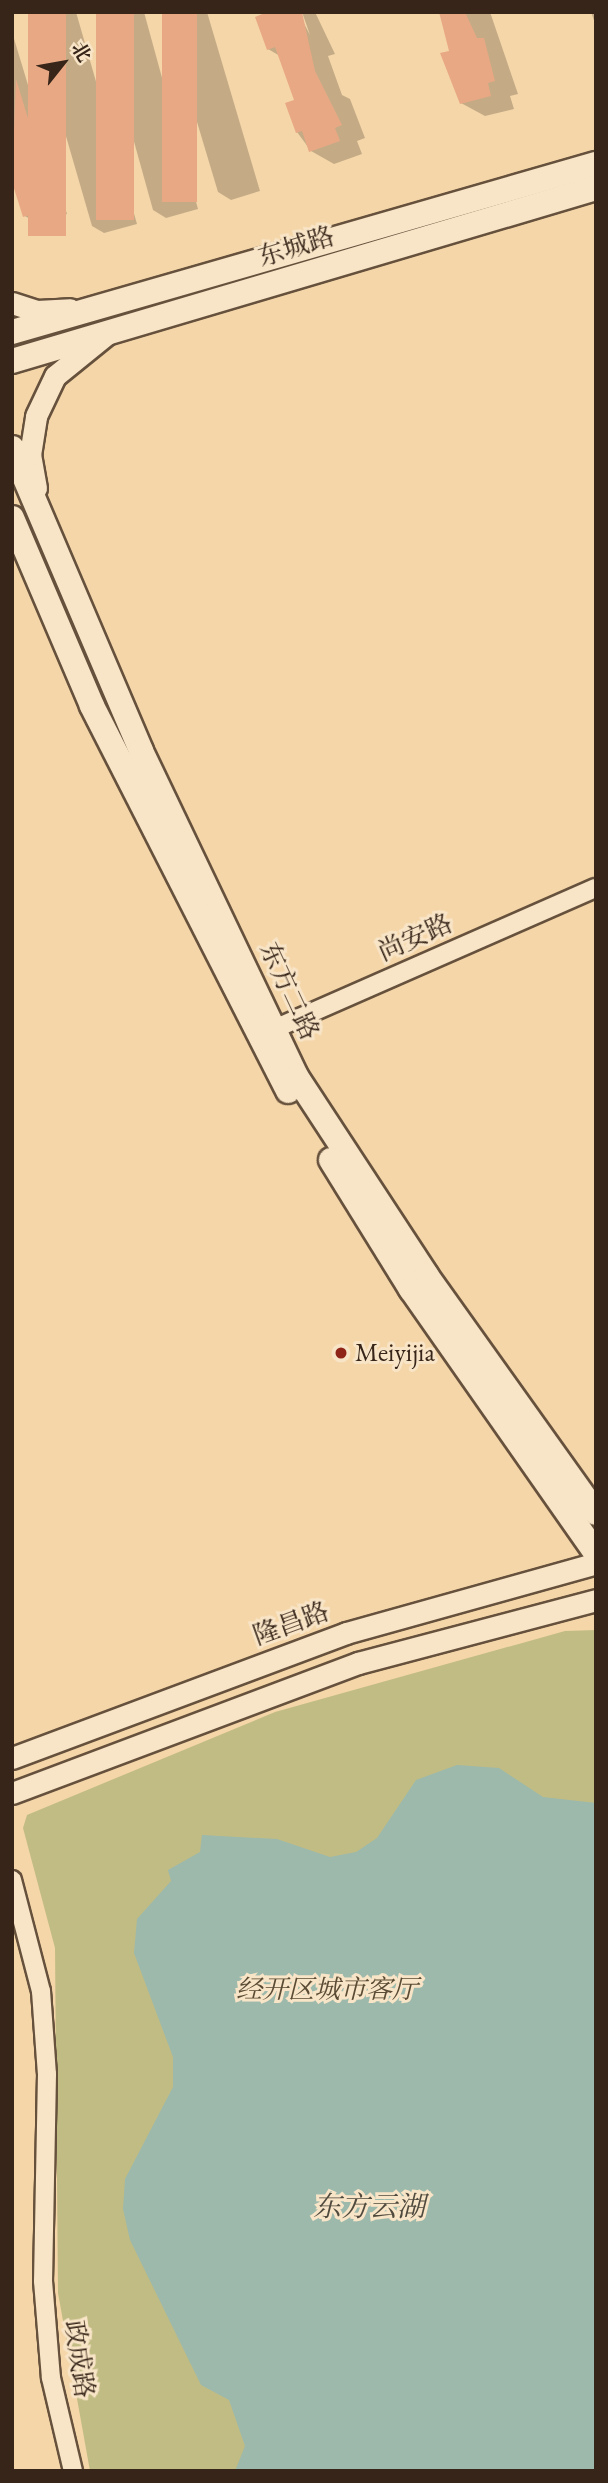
<!DOCTYPE html>
<meta charset="utf-8">
<style>
body{margin:0}
#map{position:relative;width:608px;height:2483px;overflow:hidden;background:#f5d6a8;font-family:"EB Garamond","Noto Serif SC",serif}
div>[style]{position:absolute}
.green>*{inset:0;background:#c1bc84}
.water>*{inset:0;background:#9cb9ac}
.shadow>*{inset:0;background:#0003}
.building>*{inset:0;background:#e8a884;transform-origin:0 0}
.roads{filter:drop-shadow(2px 0 #66513d) drop-shadow(-2px 0 #66513d) drop-shadow(0 2px #66513d) drop-shadow(0 -2px #66513d)}
.minor>*{height:18px;margin:-9px;padding:0 9px;transform-origin:9px;border-radius:9px;background:#f8e4c6}
.tertiary>*{height:21px;margin:-10.5px;padding:0 10.5px;transform-origin:10.5px;border-radius:10.5px;background:#f8e4c6}
.secondary>*{height:24px;margin:-12px;padding:0 12px;transform-origin:12px;border-radius:12px;background:#f8e4c6}
.dots>*{width:19px;height:19px;translate:-50% -50%;box-sizing:border-box;border:4px solid #f8e4c6;border-radius:50%}
span{translate:-50% -50%;white-space:nowrap;text-align:center;line-height:1.15;-webkit-text-stroke:6px #f8e4c6;paint-order:stroke}
.street-label{font-size:26px;color:#372519}
.poi-label{font-size:26px;color:#372519}
.left{translate:0 -50%;text-align:left}
.park-label{font-size:26px;color:#5a4b34;font-style:italic}
.water-label{font-size:28px;color:#504a3e;font-style:italic}
.frame{position:absolute;inset:0;border:14px solid #372519;pointer-events:none}
.north{position:absolute;left:28px;top:28px;width:70px;height:70px;-webkit-text-stroke:5px #f8e4c6;paint-order:stroke;rotate:59deg;font-size:19px;font-weight:700;line-height:28px;text-align:center;color:#372519}
.north::after{content:'';display:block;margin:auto;width:24px;height:32px;background:#372519;clip-path:polygon(50% 0,100% 100%,50% 72%,0 100%)}
</style>
<div id="map">
<div class="green">
<i style="clip-path:polygon(596px 1630px,596px 2471px,90px 2471px,58px 2293px,55px 1948px,23px 1828px,27px 1815px,275px 1712px,565px 1631px)"></i>
</div>
<div class="water">
<i style="clip-path:polygon(457px 1765px,499px 1768px,543px 1797px,596px 1803px,596px 2471px,235px 2471px,245px 2446px,229px 2400px,201px 2385px,130px 2240px,123px 2209px,125px 2179px,173px 2087px,173px 2057px,134px 1953px,137px 1919px,171px 1881px,168px 1870px,200px 1852px,202px 1835px,277px 1839px,330px 1857px,356px 1852px,377px 1838px,416px 1780px)"></i>
</div>
<div class="shadow">
<i style="clip-path:polygon(30px 12px,76px 12px,137px 224px,104px 233px,92px 226px)"></i>
<i style="clip-path:polygon(98px 12px,144px 12px,198px 209px,166px 218px,153px 210px)"></i>
<i style="clip-path:polygon(164px 12px,207px 12px,260px 191px,231px 200px,218px 192px)"></i>
<i style="clip-path:polygon(262px 12px,298px 12px,310px 35px,302px 12px,315px 12px,335px 54px,328px 56px,342px 95px,350px 99px,365px 138px,357px 141px,362px 154px,334px 164px,311px 151px,297px 132px,296px 101px,280px 56px,268px 49px)"></i>
<i style="clip-path:polygon(441px 12px,490px 12px,518px 94px,510px 96px,514px 109px,485px 116px,461px 103px,442px 55px,451px 52px)"></i>
<i style="clip-path:polygon(591px 12px,596px 12px,596px 26px)"></i>
<i style="clip-path:polygon(12px 32px,67px 214px,38px 224px,25px 216px,12px 174px)"></i>
</div>
<div class="building">
<i style="left:28px;top:12px;width:38px;height:224px"></i>
<i style="left:96px;top:12px;width:38px;height:208px"></i>
<i style="left:162px;top:12px;width:35px;height:190px"></i>
<i style="clip-path:polygon(267px 12px,302px 12px,315px 71px,342px 125px,335px 128px,340px 141px,309px 152px,302px 131px,296px 133px,285px 103px,294px 100px,275px 47px,267px 50px,255px 17px)"></i>
<i style="clip-path:polygon(439px 12px,465px 12px,477px 38px,484px 38px,495px 81px,488px 83px,491px 96px,460px 104px,440px 53px,449px 51px)"></i>
<i style="clip-path:polygon(16px 79px,55px 207px,23px 217px,12px 182px)"></i>
</div>
<div class="roads">
<div class="minor">
<i style="left:265px;top:1033px;width:361px;rotate:-23.7deg"></i>
<i style="left:12px;top:1880px;width:115px;rotate:75.4deg"></i>
<i style="left:41px;top:1991px;width:83px;rotate:85.9deg"></i>
<i style="left:47px;top:2074px;width:207px;rotate:91.1deg"></i>
<i style="left:43px;top:2281px;width:97px;rotate:85.3deg"></i>
<i style="left:51px;top:2378px;width:96px;rotate:76.7deg"></i>
</div>
<div class="tertiary">
<i style="left:12px;top:303px;width:26px;rotate:18deg"></i>
<i style="left:37px;top:311px;width:33px;rotate:-3deg"></i>
<i style="left:36px;top:488px;width:34px;rotate:-100deg"></i>
<i style="left:30px;top:455px;width:39px;rotate:-81deg"></i>
<i style="left:36px;top:416px;width:44px;rotate:-64.6deg"></i>
<i style="left:55px;top:376px;width:67px;rotate:-38.9deg"></i>
<i style="left:12px;top:1758px;width:357px;rotate:-20.5deg"></i>
<i style="left:346px;top:1633px;width:260px;rotate:-15.6deg"></i>
<i style="left:12px;top:1793px;width:370px;rotate:-20.6deg"></i>
<i style="left:358px;top:1663px;width:246px;rotate:-14.8deg"></i>
</div>
<div class="secondary">
<i style="left:12px;top:332px;width:608px;rotate:-16.05deg"></i>
<i style="left:12px;top:361px;width:609px;rotate:-16.5deg"></i>
<i style="left:12px;top:448px;width:329px;rotate:66.9deg"></i>
<i style="left:141px;top:751px;width:360px;rotate:64.5deg"></i>
<i style="left:296px;top:1076px;width:238px;rotate:56.8deg"></i>
<i style="left:426px;top:1275px;width:292px;rotate:54.5deg"></i>
<i style="left:12px;top:518px;width:204px;rotate:66.9deg"></i>
<i style="left:92px;top:706px;width:432px;rotate:63deg"></i>
<i style="left:331px;top:1160px;width:152px;rotate:58.2deg"></i>
<i style="left:411px;top:1289px;width:322px;rotate:55deg"></i>
</div>
</div>
<div class="dots">
<i style="left:341px;top:1353px;background:#8f2418"></i>
</div>
<div class="street-label">
<span style="left:296px;top:247px;rotate:-17deg">东城路</span>
<span style="left:415px;top:938px;rotate:-24deg">尚安路</span>
<span style="left:289px;top:991px;rotate:65deg">东方二路</span>
<span style="left:291px;top:1624px;rotate:-20deg">隆昌路</span>
<span style="left:79px;top:2359px;rotate:82deg">政成路</span>
</div>
<div class="poi-label">
<span class="left" style="left:355px;top:1353px">Meiyijia</span>
</div>
<div class="park-label">
<span style="left:327px;top:1990px">经开区城市客厅</span>
</div>
<div class="water-label">
<span style="left:369px;top:2206px">东方云湖</span>
</div>
<div class="frame"></div>
<div class="north">北</div>
</div>
